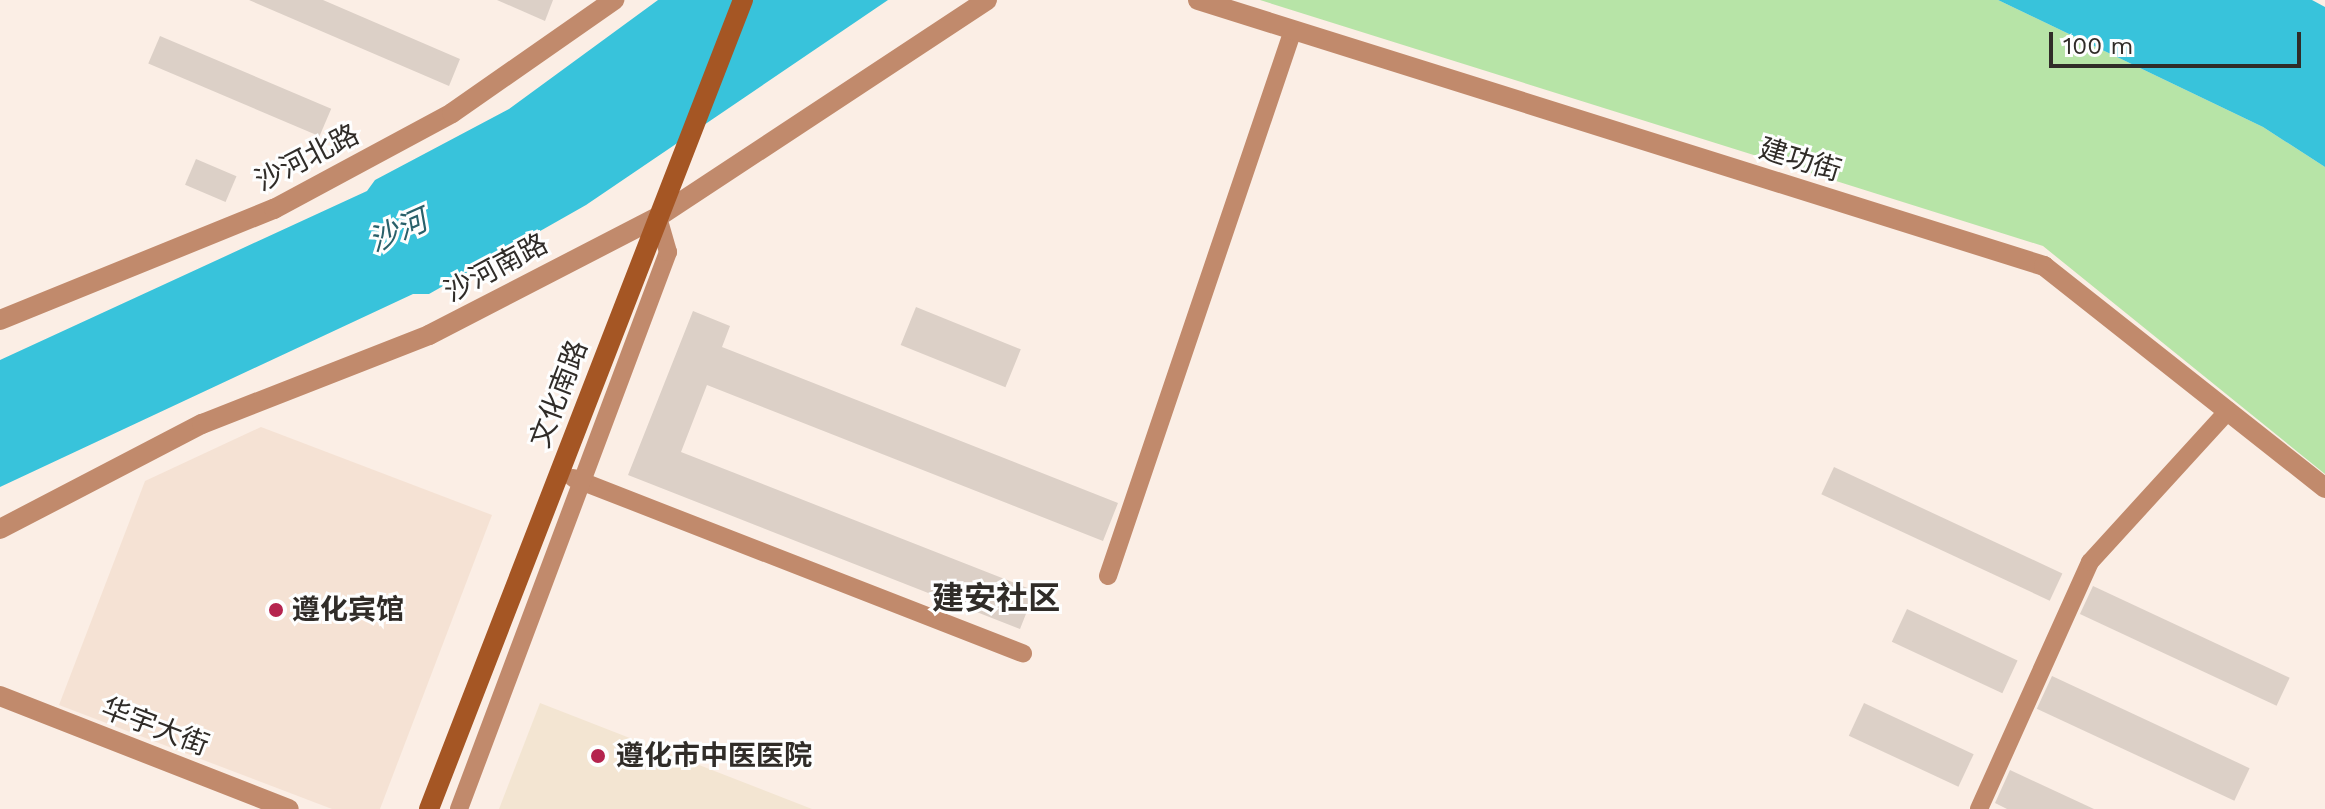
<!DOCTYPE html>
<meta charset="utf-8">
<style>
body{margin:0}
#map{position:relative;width:2325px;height:809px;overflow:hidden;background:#fbeee5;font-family:"Work Sans","Noto Sans SC",sans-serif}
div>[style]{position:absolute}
.built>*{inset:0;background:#f5e2d4}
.medical>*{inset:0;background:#f3e5d2}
.green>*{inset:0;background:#b7e4a7}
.water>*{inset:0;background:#38c3db}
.building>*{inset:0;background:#dcd0c7;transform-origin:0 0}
.minor>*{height:18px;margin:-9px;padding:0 9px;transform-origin:9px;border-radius:9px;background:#c18a6c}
.tertiary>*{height:20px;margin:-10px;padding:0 10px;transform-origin:10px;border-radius:10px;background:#c18a6c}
.secondary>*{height:20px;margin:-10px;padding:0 10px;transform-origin:10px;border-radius:10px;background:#a55624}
.dots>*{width:22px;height:22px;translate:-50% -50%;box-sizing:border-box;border:4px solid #fefefe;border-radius:50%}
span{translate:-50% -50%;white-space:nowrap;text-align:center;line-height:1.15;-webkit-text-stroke:6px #fefefe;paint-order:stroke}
.street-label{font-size:28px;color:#302c28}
.poi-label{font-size:28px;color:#302c28;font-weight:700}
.left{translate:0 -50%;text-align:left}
.water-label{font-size:30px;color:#29606a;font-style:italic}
.quarter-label{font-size:32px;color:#302c28;font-weight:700}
.scale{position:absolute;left:2049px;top:32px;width:252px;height:36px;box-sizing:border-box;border:4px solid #302c28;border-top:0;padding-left:10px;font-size:24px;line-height:28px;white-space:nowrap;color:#302c28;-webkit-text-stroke:6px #fefefe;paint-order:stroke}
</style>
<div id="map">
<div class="built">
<i style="clip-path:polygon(261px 427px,492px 515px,380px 809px,332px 809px,59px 705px,145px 481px)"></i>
</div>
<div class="medical">
<i style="clip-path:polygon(540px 703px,812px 809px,499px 809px)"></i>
</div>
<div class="green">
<i style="clip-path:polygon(1260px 0,1998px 0,2263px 127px,2325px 167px,2325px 474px,2043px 246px)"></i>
</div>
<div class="water">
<i style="clip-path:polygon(658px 0,888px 0,586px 205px,429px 294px,413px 294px,0 487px,0 360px,367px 191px,375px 180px,509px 109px)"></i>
<i style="clip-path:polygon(1998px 0,2312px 0,2325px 7px,2325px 167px,2263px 127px)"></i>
</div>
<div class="building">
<i style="clip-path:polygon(249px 0,323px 0,460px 59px,449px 86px)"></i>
<i style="clip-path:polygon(497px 0,553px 0,545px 21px)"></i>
<i style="left:160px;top:36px;width:186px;height:30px;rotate:23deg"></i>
<i style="left:196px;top:159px;width:44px;height:28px;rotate:23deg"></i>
<i style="left:916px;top:307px;width:113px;height:41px;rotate:22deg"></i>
<i style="clip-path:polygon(693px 311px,730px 326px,722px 347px,1118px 503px,1103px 541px,707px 385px,681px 452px,1035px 591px,1020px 629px,628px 475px)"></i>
<i style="left:1834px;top:467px;width:252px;height:30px;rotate:25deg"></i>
<i style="left:2093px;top:586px;width:217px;height:31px;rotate:25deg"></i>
<i style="left:1907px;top:609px;width:122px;height:36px;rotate:25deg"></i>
<i style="left:2052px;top:676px;width:218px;height:36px;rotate:25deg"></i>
<i style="left:1864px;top:703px;width:121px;height:36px;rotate:25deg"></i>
<i style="clip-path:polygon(2010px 770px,2094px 809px,2007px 809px,1995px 803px)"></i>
</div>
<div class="minor">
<i style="left:573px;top:478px;width:483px;rotate:21.3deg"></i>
<i style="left:1108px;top:576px;width:576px;rotate:-71.28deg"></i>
<i style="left:459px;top:809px;width:595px;rotate:-69.43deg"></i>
<i style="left:668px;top:252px;width:36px;rotate:-106deg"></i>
<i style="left:1979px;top:809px;width:271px;rotate:-65.8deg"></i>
<i style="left:2090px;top:562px;width:205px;rotate:-47.6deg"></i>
</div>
<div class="tertiary">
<i style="left:1198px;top:0;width:887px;rotate:17.45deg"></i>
<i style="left:2044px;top:266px;width:358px;rotate:38.3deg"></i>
<i style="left:0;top:320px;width:296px;rotate:-22.1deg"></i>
<i style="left:274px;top:209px;width:202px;rotate:-28.3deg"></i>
<i style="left:452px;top:113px;width:198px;rotate:-34.9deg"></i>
<i style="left:0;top:529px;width:228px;rotate:-27.5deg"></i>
<i style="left:202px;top:424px;width:244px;rotate:-21.4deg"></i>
<i style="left:429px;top:335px;width:258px;rotate:-27.3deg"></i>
<i style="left:658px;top:217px;width:394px;rotate:-33.4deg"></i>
<i style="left:0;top:696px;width:310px;rotate:21.4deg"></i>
</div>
<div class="secondary">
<i style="left:429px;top:809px;width:868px;rotate:-68.79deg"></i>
</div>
<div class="dots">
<i style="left:276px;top:610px;background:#b5244e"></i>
<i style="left:598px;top:756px;background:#b5244e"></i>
</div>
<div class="street-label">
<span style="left:307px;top:158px;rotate:-27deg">沙河北路</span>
<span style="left:1800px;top:160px;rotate:17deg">建功街</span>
<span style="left:496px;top:268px;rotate:-28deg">沙河南路</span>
<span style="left:559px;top:394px;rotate:-69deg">文化南路</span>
<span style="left:155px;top:727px;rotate:21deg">华宇大街</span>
</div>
<div class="poi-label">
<span class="left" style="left:292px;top:610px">遵化宾馆</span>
<span class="left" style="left:616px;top:756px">遵化市中医医院</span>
</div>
<div class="water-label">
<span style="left:398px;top:231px;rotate:-24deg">沙河</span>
</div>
<div class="quarter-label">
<span style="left:996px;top:598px">建安社区</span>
</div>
<div class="scale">100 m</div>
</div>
